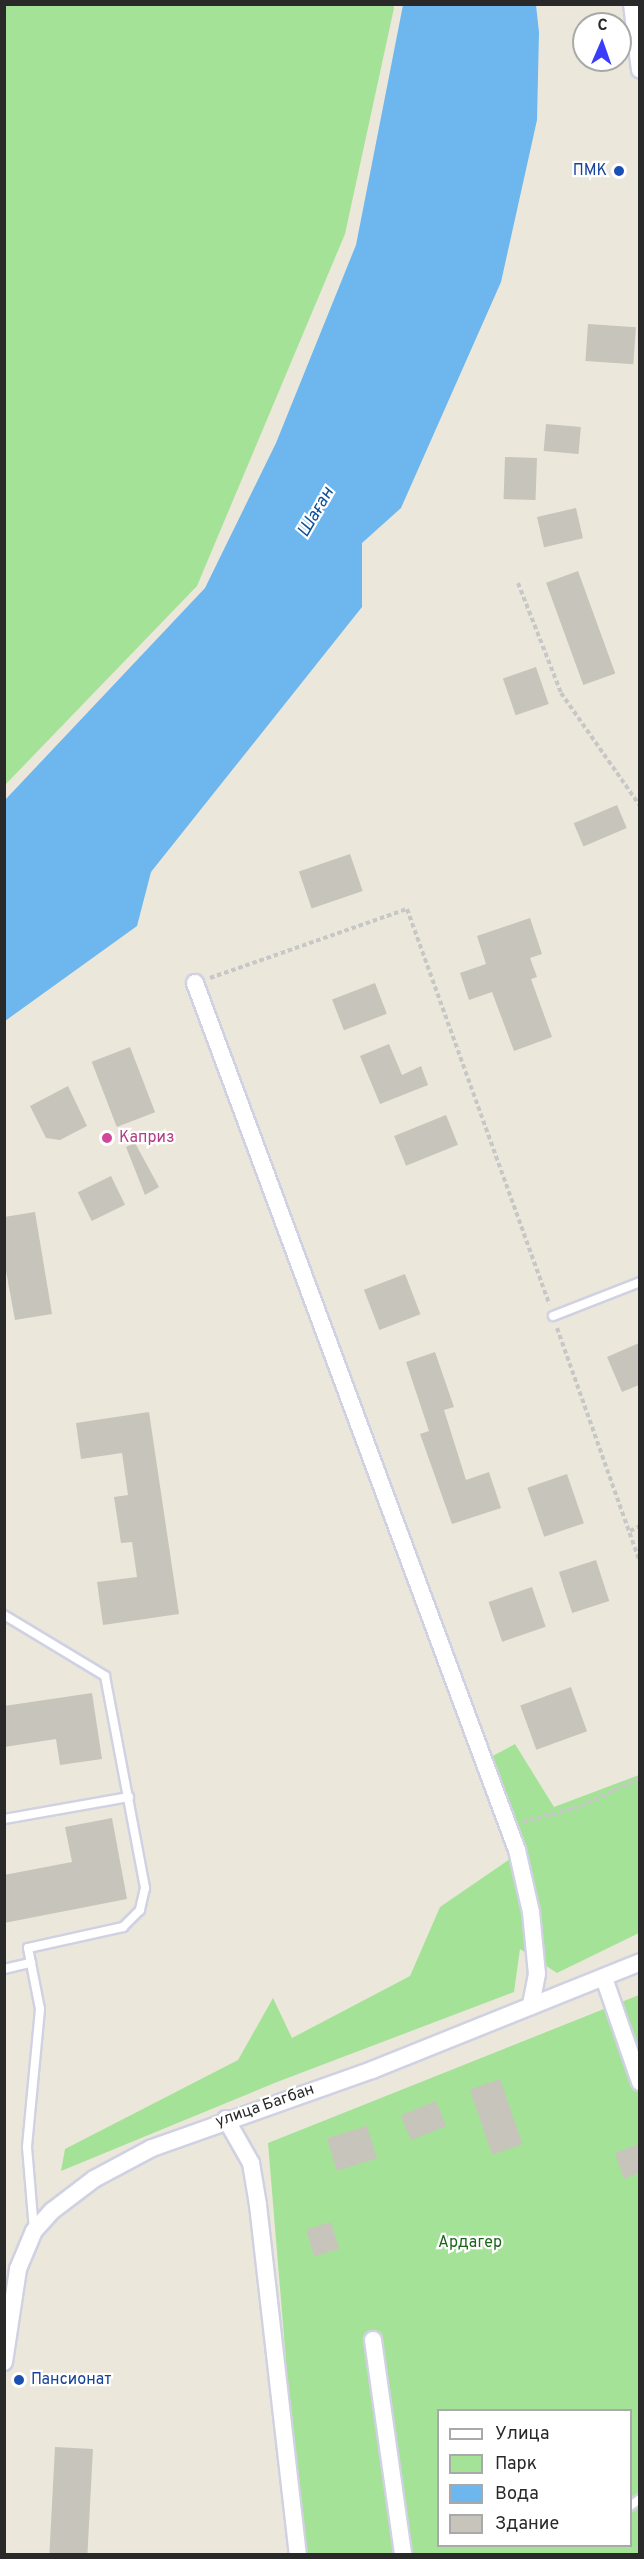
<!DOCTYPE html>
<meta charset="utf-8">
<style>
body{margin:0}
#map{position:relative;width:644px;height:2559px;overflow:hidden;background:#ece7db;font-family:Overpass,sans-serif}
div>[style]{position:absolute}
.green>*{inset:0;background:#a4e397}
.water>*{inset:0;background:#6db6ee}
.building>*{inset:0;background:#c7c4bb;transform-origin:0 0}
.path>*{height:4px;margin-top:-2px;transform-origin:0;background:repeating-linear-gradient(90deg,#c7c7c7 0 4.5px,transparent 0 7.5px)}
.roads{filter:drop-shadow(2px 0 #d0d1e2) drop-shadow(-2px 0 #d0d1e2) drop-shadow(0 2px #d0d1e2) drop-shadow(0 -2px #d0d1e2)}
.service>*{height:8px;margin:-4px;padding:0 4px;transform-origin:4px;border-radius:4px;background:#fff}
.minor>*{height:16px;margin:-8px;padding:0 8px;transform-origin:8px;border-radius:8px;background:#fff}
.dots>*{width:16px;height:16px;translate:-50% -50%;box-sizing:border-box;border:3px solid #fff;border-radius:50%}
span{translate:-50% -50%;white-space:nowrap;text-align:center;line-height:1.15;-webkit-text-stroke:4.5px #fff;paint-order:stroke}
.transit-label{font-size:16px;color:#164399}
.right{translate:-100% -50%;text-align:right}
.left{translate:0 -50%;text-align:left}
.hotel-label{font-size:16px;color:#b23c85}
.street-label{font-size:16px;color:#292929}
.park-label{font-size:16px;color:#1c661a}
.water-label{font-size:18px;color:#0d519a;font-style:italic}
.frame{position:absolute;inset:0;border:6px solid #292929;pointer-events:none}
.legend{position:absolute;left:437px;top:2409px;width:195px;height:138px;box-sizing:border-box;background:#fff;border:2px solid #a9a9a9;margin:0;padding:8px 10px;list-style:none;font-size:18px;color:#292929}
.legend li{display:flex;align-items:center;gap:12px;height:30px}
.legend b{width:30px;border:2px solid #a9a9a9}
.north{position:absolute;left:572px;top:12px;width:60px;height:60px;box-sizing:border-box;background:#fff;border:2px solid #a9a9a9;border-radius:50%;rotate:2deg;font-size:16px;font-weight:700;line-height:24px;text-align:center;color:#292929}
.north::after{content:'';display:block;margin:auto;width:21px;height:27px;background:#3a3cfa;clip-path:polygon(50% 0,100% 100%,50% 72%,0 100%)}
</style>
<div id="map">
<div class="green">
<i style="clip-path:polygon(5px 4px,393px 4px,394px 8px,345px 234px,197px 586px,5px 785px)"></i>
<i style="clip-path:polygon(515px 1744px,554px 1807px,639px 1775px,639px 1933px,557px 1973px,520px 1949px,514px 1992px,277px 2082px,61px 2171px,65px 2149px,238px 2060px,273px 1998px,292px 2038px,410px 1976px,440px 1907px,526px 1848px,489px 1758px)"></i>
<i style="clip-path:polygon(evenodd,639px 1995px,639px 2554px,302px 2554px,268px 2143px,639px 1995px,438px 2410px,630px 2410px,630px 2546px,438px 2546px,438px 2410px)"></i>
</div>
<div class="water">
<i style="clip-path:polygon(403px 5px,536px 5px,539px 32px,537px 120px,501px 282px,401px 508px,362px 543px,362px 607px,151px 872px,137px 926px,5px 1021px,5px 800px,205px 588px,276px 443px,356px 245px)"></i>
</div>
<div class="building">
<i style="left:588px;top:324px;width:48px;height:37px;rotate:4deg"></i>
<i style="left:546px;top:424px;width:35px;height:27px;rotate:5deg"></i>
<i style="left:505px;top:457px;width:32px;height:42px;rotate:2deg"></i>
<i style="left:576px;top:508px;width:31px;height:40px;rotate:77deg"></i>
<i style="left:578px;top:571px;width:109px;height:34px;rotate:70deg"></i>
<i style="left:536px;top:667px;width:39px;height:35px;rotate:71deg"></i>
<i style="left:617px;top:805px;width:25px;height:47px;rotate:67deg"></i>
<i style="left:350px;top:854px;width:39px;height:54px;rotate:71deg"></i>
<i style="clip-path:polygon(530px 918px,542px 954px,530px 958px,537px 977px,531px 979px,552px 1037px,514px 1051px,492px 992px,469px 1000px,460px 973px,486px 964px,477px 936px)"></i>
<i style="left:375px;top:983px;width:33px;height:46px;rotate:69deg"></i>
<i style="clip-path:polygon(389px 1044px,402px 1075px,421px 1066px,428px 1085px,380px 1104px,360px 1056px)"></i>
<i style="left:130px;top:1047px;width:70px;height:41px;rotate:69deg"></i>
<i style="clip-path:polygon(68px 1086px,87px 1126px,60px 1140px,46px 1138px,30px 1106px)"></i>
<i style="left:446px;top:1115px;width:32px;height:56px;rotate:68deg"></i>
<i style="clip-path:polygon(135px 1143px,159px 1187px,145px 1195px,126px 1147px)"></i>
<i style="left:111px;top:1176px;width:32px;height:37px;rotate:64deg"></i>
<i style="clip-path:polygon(35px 1212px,52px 1314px,15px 1320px,4px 1260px,4px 1217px)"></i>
<i style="left:405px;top:1274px;width:43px;height:44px;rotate:69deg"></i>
<i style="clip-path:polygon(639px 1343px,639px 1385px,622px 1392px,607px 1357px)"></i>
<i style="clip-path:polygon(435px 1352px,454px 1407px,444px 1410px,466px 1480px,489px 1472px,501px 1508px,452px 1524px,420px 1434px,429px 1431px,406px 1362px)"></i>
<i style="clip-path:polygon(149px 1412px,179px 1614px,103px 1625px,97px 1582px,137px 1577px,132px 1542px,121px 1543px,114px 1497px,128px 1495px,122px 1453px,81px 1459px,76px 1423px)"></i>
<i style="left:567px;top:1474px;width:52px;height:42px;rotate:71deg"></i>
<i style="left:596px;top:1560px;width:43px;height:39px;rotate:72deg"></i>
<i style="left:532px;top:1587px;width:42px;height:46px;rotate:71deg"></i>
<i style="left:571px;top:1687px;width:47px;height:54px;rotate:70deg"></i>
<i style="clip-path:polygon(92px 1693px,102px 1759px,60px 1765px,56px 1739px,4px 1747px,4px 1706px)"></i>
<i style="clip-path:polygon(112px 1818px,127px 1899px,4px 1923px,4px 1875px,72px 1862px,65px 1827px)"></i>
<i style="left:500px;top:2079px;width:69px;height:32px;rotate:71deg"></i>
<i style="left:436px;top:2101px;width:27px;height:38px;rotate:68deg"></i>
<i style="left:367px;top:2126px;width:34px;height:42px;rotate:73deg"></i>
<i style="clip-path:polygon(639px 2144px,639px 2173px,624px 2179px,615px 2153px)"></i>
<i style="left:331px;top:2222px;width:28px;height:26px;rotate:73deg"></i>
<i style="left:55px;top:2447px;width:38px;height:107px;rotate:3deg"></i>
</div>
<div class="path">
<i style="left:518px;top:583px;width:118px;rotate:68.6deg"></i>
<i style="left:561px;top:693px;width:138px;rotate:55deg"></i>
<i style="left:210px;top:978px;width:209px;rotate:-19.3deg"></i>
<i style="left:407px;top:909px;width:420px;rotate:70.2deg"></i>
<i style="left:557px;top:1328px;width:248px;rotate:70.5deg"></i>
<i style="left:630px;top:1531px;width:11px;rotate:-27deg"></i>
<i style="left:523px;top:1822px;width:60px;rotate:-15.4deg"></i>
<i style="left:581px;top:1806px;width:65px;rotate:-25.4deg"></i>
</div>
<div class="roads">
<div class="service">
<i style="left:553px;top:1316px;width:93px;rotate:-21.3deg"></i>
<i style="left:4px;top:1615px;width:118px;rotate:31.1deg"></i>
<i style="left:105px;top:1676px;width:216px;rotate:79.3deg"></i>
<i style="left:145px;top:1888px;width:23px;rotate:103deg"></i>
<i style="left:140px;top:1910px;width:24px;rotate:135deg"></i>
<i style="left:123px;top:1927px;width:97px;rotate:167.5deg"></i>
<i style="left:28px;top:1948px;width:62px;rotate:78.9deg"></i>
<i style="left:40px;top:2009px;width:139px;rotate:95.4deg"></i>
<i style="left:27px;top:2147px;width:84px;rotate:85.2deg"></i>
<i style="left:4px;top:1819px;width:127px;rotate:-10deg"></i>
<i style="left:4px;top:1969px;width:28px;rotate:-13deg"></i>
<i style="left:630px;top:2506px;width:12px;rotate:-35deg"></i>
</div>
<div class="minor">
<i style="left:632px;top:4px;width:66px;rotate:83.1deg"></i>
<i style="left:195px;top:983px;width:925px;rotate:69.63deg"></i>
<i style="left:517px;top:1850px;width:64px;rotate:77.3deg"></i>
<i style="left:531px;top:1912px;width:62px;rotate:84.5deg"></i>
<i style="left:537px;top:1974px;width:33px;rotate:101deg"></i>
<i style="left:604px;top:1978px;width:110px;rotate:70.9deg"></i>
<i style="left:226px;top:2119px;width:51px;rotate:60.4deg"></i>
<i style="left:251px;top:2163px;width:43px;rotate:80.5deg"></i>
<i style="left:258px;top:2205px;width:351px;rotate:83.5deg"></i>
<i style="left:373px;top:2340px;width:216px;rotate:82deg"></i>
<i style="left:4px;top:2362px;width:94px;rotate:-81.4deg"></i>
<i style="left:18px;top:2269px;width:41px;rotate:-67.2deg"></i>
<i style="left:34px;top:2231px;width:27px;rotate:-48deg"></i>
<i style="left:52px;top:2211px;width:53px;rotate:-37.3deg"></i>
<i style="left:94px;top:2179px;width:66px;rotate:-28.1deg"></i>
<i style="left:152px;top:2148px;width:233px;rotate:-19.5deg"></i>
<i style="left:372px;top:2070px;width:289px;rotate:-21.9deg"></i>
</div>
</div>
<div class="dots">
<i style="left:619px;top:171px;background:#1a4fb4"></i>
<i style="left:107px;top:1138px;background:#d1479c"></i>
<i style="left:19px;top:2380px;background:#1a4fb4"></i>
</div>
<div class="transit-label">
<span class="right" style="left:607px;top:171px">ПМК</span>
<span class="left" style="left:31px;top:2380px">Пансионат</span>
</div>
<div class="hotel-label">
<span class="left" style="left:119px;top:1138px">Каприз</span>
</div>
<div class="street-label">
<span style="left:265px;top:2106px;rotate:-19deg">улица Багбан</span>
</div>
<div class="park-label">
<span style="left:470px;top:2243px">Ардагер</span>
</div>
<div class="water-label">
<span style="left:317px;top:513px;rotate:-60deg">Шаған</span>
</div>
<div class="frame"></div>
<ul class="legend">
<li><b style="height:8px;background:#fff"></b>Улица</li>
<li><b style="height:16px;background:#a4e397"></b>Парк</li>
<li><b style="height:16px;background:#6db6ee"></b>Вода</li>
<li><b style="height:16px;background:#c7c4bb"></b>Здание</li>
</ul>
<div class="north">С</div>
</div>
